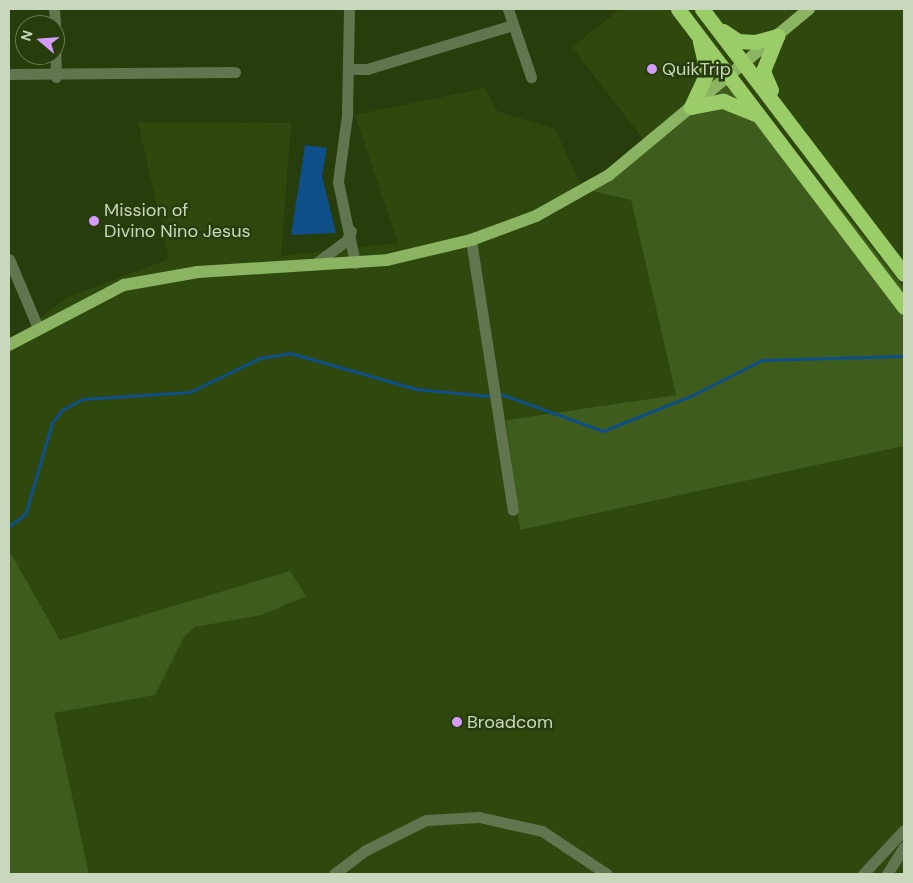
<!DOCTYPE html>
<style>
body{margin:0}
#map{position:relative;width:913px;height:883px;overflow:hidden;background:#273d0b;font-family:"DM Sans",sans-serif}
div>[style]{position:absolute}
.built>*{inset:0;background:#2e480e}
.green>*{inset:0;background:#3e5c1b}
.water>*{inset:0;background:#0e4f89}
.stream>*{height:2.5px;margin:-1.25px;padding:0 1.25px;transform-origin:1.25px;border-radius:1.25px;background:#0e4f89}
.minor>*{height:11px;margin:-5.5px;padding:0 5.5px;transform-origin:5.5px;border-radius:5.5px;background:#61754e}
.major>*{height:12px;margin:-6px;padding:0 6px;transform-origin:6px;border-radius:6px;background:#8ab461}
.highway>*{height:15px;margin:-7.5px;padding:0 7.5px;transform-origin:7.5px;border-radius:7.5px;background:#9acd67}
.dots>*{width:14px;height:14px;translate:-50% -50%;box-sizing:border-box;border:2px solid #273d0b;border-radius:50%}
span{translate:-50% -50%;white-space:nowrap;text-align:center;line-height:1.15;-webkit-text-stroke:5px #273d0b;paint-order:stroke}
.poi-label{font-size:18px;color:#c9d8bd}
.left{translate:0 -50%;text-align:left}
.frame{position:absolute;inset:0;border:10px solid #c9d8bd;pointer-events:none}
.north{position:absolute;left:15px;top:15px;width:50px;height:50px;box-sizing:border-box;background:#273d0b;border:1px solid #687b52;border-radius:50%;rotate:288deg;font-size:14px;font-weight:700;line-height:20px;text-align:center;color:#c9d8bd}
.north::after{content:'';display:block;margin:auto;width:18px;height:22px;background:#d59cfb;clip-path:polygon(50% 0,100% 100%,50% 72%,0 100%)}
</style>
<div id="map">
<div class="built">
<i style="clip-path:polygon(620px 9px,904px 9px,904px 288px,736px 74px,649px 147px,572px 47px)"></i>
<i style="clip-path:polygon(485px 88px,497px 111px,555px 129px,583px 189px,631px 200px,676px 395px,506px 420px,520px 530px,904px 446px,904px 874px,80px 874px,33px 645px,59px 639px,9px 550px,9px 340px,68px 297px,169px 259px,138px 122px,291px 123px,281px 256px,398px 243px,355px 115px)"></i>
</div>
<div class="green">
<i style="clip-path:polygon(735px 74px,904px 288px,904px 446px,520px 530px,506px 420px,676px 395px,631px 200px,583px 189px)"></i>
<i style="clip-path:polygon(9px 550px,60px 640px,290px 571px,306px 596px,262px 615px,195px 627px,184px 637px,155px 695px,54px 713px,89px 874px,9px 874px)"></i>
</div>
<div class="water">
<i style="clip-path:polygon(305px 145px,327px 148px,322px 176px,336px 233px,291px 235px)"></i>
</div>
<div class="stream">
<i style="left:501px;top:394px;width:109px;rotate:19.9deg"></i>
<i style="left:603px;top:431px;width:95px;rotate:-21.7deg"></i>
<i style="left:691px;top:396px;width:80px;rotate:-26.9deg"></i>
<i style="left:762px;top:360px;width:142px;rotate:-1.6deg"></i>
<i style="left:9px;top:526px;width:19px;rotate:-35deg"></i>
<i style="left:25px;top:515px;width:96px;rotate:-73.6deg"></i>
<i style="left:52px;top:423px;width:16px;rotate:-52deg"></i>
<i style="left:62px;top:410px;width:24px;rotate:-28deg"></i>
<i style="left:83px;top:399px;width:107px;rotate:-3.7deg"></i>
<i style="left:190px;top:392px;width:78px;rotate:-25.9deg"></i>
<i style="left:260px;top:358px;width:30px;rotate:-9deg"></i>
<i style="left:290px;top:353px;width:131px;rotate:15.9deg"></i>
<i style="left:416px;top:389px;width:73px;rotate:5.5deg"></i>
</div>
<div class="minor">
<i style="left:54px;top:9px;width:16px;rotate:86deg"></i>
<i style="left:349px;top:9px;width:106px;rotate:91.1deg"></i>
<i style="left:347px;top:115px;width:68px;rotate:97.7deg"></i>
<i style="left:338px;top:182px;width:83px;rotate:78.1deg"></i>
<i style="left:508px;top:9px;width:72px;rotate:71.3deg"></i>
<i style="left:55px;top:34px;width:43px;rotate:88.7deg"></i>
<i style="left:348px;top:69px;width:19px"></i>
<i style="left:367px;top:69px;width:152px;rotate:-16.8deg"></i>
<i style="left:9px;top:74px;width:226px;rotate:-0.5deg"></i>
<i style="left:471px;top:240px;width:273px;rotate:81.2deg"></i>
<i style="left:9px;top:259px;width:75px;rotate:67.2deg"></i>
<i style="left:315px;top:264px;width:39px;rotate:-37deg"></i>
<i style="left:346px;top:241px;width:11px;rotate:-63deg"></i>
<i style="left:334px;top:874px;width:40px;rotate:-37deg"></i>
<i style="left:366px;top:850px;width:67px;rotate:-26.6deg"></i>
<i style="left:426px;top:820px;width:53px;rotate:-3.2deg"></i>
<i style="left:479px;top:817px;width:65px;rotate:12.5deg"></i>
<i style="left:542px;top:831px;width:78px;rotate:33.5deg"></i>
<i style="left:863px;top:874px;width:60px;rotate:-47deg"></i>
<i style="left:887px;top:874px;width:32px;rotate:-58deg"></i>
</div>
<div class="major">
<i style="left:9px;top:345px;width:130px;rotate:-27.6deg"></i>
<i style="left:124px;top:285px;width:75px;rotate:-10deg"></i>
<i style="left:198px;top:272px;width:189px;rotate:-3.6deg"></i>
<i style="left:387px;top:260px;width:86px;rotate:-13.4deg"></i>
<i style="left:471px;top:240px;width:69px;rotate:-20.3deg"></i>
<i style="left:536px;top:216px;width:84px;rotate:-29.3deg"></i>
<i style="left:609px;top:175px;width:260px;rotate:-39.7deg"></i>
</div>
<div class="highway">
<i style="left:678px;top:9px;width:374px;rotate:52.8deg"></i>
<i style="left:702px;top:9px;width:333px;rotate:52.7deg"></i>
<i style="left:723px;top:31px;width:18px;rotate:34deg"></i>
<i style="left:738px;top:41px;width:17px;rotate:3deg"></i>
<i style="left:755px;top:42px;width:23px;rotate:-15deg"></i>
<i style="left:771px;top:90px;width:21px;rotate:-113deg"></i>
<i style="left:763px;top:71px;width:38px;rotate:-68deg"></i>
<i style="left:691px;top:107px;width:38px;rotate:-65deg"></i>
<i style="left:707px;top:72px;width:32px;rotate:-103deg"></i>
<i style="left:691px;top:107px;width:33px;rotate:-11deg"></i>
<i style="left:723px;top:101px;width:35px;rotate:22deg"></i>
</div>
<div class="dots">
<i style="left:652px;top:69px;background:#d59cfb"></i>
<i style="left:94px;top:221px;background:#d59cfb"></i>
<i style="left:457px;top:722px;background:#d59cfb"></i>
</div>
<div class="poi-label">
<span class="left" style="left:662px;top:69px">QuikTrip</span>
<span class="left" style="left:104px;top:221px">Mission of<br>Divino Nino Jesus</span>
<span class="left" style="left:467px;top:722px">Broadcom</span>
</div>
<div class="frame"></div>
<div class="north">N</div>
</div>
